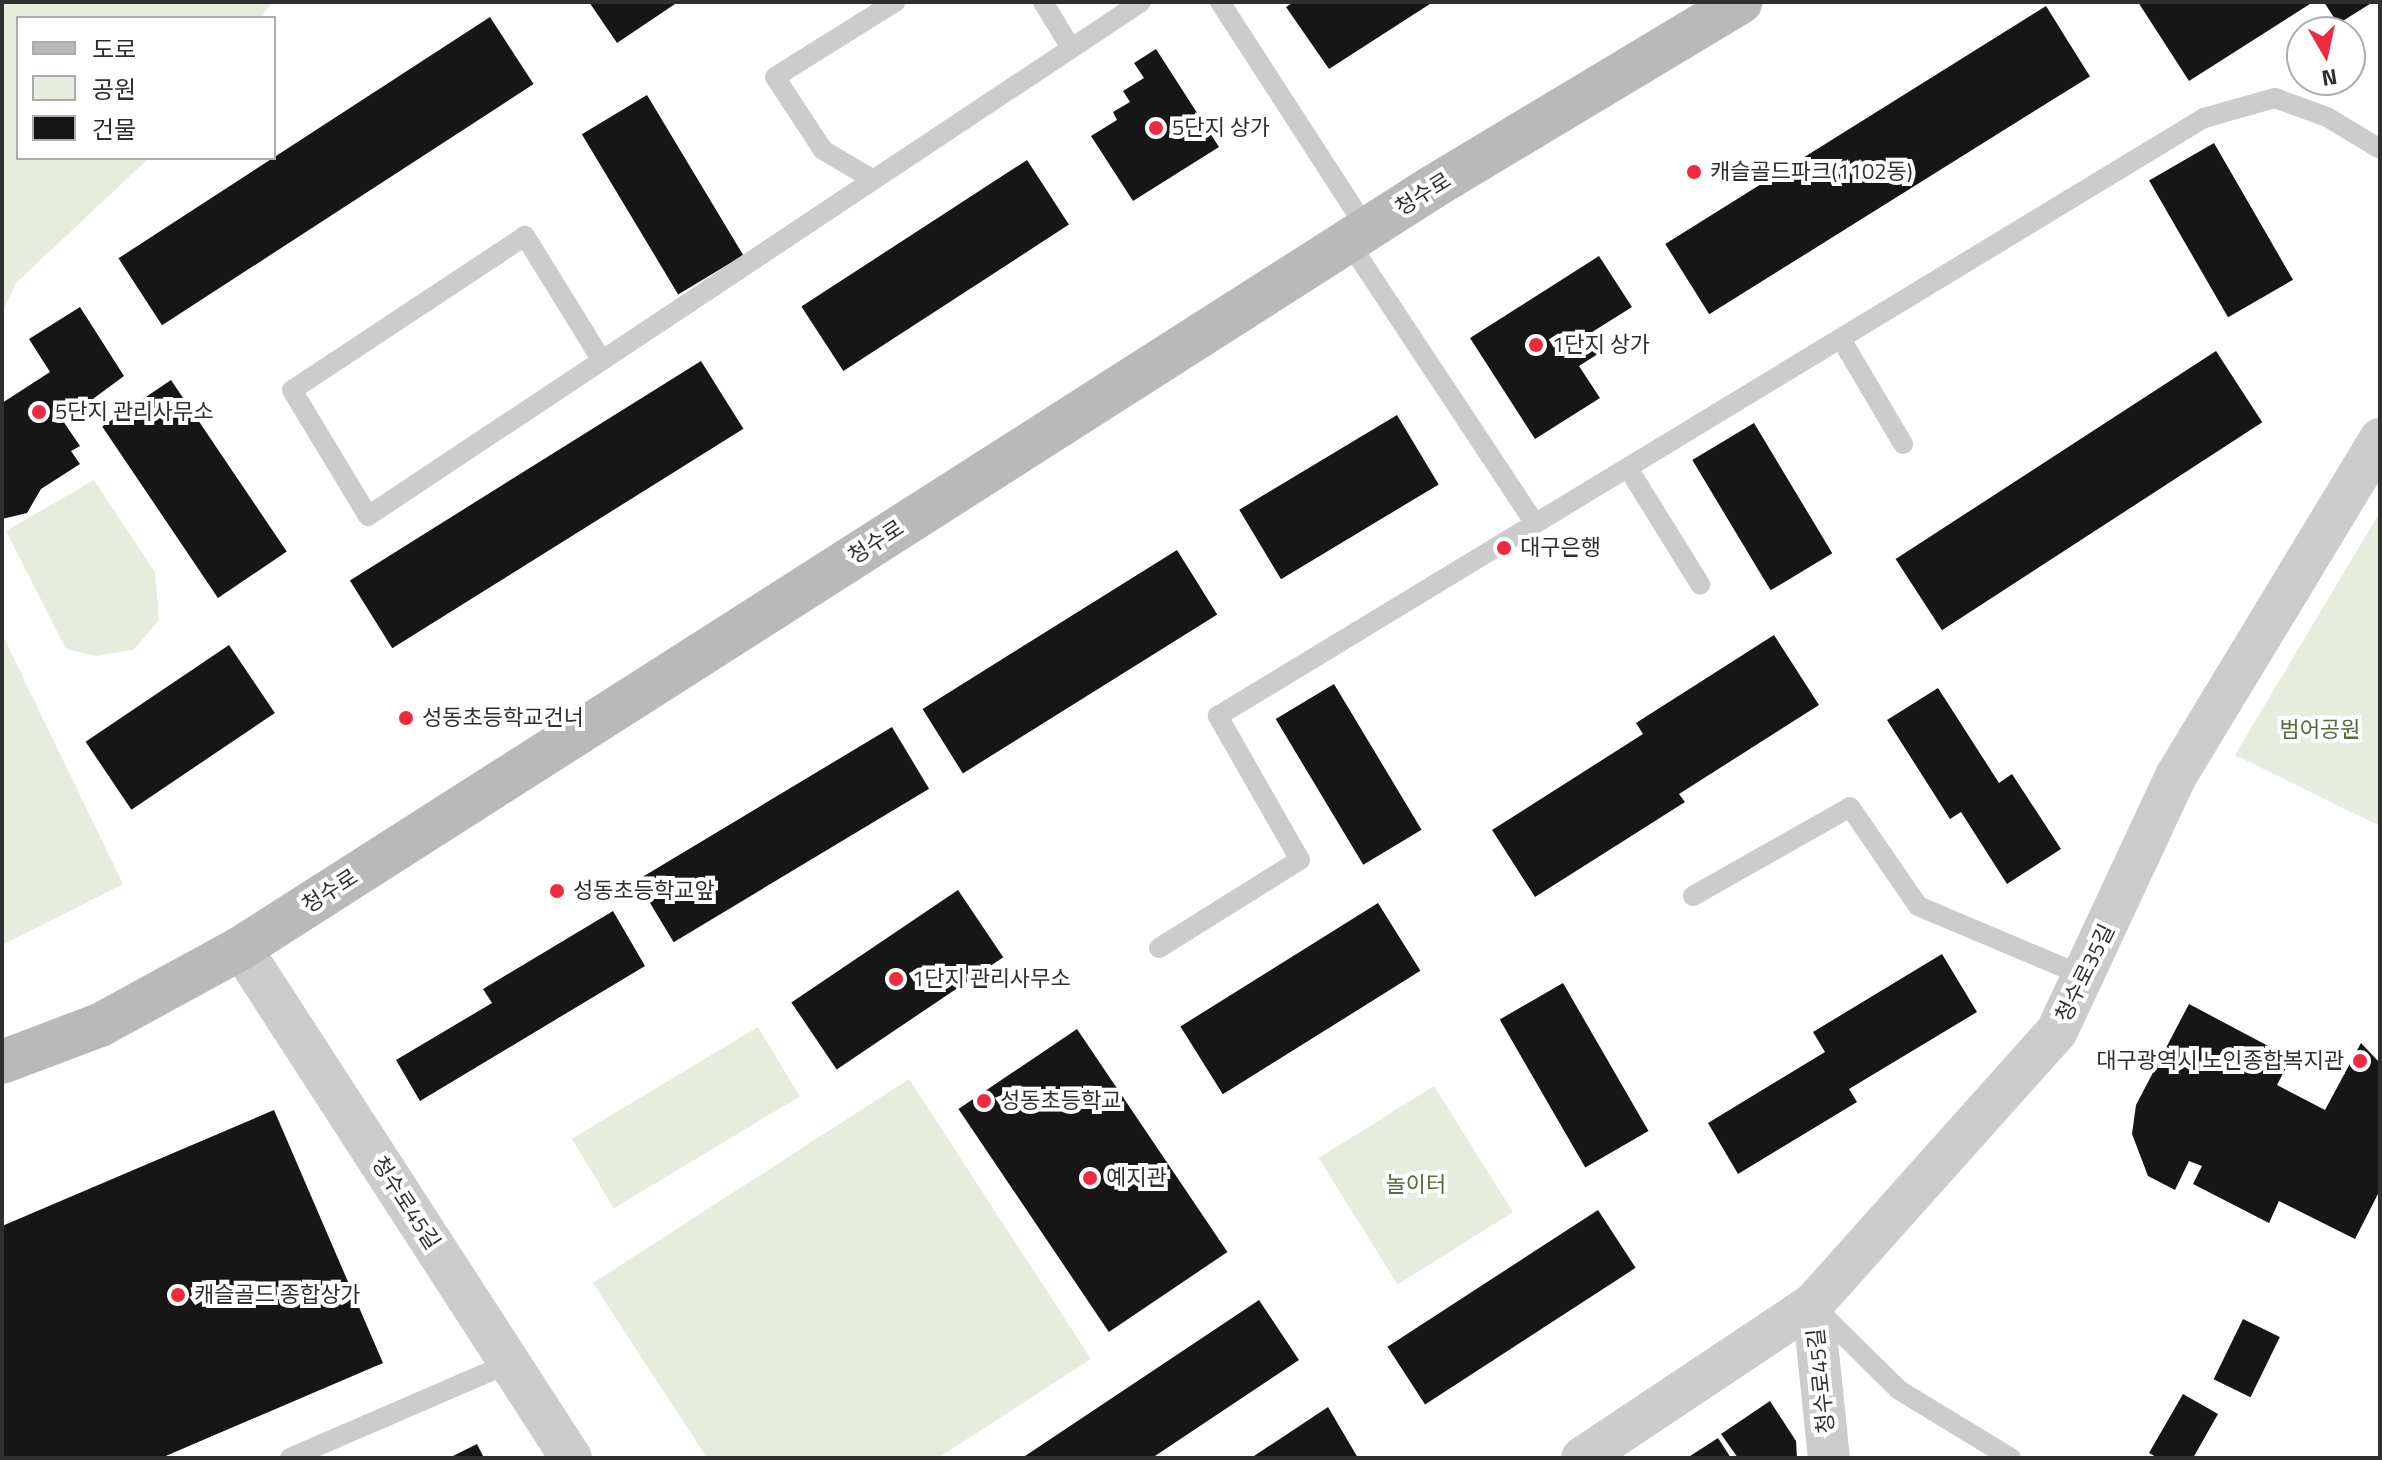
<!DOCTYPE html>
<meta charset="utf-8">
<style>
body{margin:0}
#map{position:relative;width:2382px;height:1460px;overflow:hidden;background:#fff;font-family:"Titillium Web","Noto Sans KR",sans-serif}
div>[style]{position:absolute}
.green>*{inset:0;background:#e6eddc;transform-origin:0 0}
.building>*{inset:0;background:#161616;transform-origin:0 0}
.service>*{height:20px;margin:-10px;padding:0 10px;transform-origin:10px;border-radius:10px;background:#ccc}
.minor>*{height:42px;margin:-21px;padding:0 21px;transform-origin:21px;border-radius:21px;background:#ccc}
.secondary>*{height:44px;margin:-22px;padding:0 22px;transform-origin:22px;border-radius:22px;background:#b9b9b9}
.dots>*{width:22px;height:22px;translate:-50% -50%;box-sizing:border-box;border:4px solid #fff;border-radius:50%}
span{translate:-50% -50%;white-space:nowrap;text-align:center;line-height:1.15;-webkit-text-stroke:8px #fff;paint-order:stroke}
.poi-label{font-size:22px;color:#2f2f2f}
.left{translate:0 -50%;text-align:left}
.right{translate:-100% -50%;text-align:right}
.street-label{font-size:22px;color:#2f2f2f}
.park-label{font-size:22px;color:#546d3a}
.frame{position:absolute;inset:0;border:4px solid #2f2f2f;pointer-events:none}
.legend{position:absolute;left:16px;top:16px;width:260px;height:144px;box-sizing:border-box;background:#fff;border:2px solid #acacac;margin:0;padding:10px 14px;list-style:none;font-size:24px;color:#2f2f2f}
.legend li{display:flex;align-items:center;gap:16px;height:40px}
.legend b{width:40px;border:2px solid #acacac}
.north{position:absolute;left:2286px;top:16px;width:80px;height:80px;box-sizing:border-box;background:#fff;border:2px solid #acacac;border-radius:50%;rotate:171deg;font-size:22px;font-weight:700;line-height:32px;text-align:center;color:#2f2f2f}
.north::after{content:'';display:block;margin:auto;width:28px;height:36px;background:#ed2a40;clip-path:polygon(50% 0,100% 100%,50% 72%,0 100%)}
</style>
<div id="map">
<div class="green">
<i style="clip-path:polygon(2px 2px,272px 2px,261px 18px,18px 18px,18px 158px,149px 158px,16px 283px,2px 313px)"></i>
<i style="clip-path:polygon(94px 480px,155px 572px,159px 620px,133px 650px,96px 656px,66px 649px,6px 531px)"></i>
<i style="clip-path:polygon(2380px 512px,2380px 826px,2235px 755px)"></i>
<i style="clip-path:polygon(2px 634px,123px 884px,2px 945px)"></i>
<i style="left:758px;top:1027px;width:81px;height:217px;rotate:59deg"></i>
<i style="clip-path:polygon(909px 1079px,1091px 1359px,938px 1458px,707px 1458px,593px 1283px)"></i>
<i style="left:1434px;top:1086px;width:149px;height:136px;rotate:58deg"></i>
</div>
<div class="building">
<i style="clip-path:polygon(589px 2px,678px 2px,617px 43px)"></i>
<i style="clip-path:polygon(1294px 2px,1433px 2px,1329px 69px,1286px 7px)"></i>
<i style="clip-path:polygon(2138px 2px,2313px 2px,2189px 81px)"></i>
<i style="clip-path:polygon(2324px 2px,2373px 2px,2338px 24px)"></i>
<i style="left:2046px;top:6px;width:83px;height:449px;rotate:58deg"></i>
<i style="left:490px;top:17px;width:80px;height:443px;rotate:57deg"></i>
<i style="clip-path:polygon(1156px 49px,1219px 147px,1133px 201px,1091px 136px,1117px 120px,1113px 112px,1130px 102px,1123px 91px,1144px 78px,1134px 63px)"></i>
<i style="left:647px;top:95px;width:187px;height:76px;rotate:59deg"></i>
<i style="left:2214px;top:143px;width:158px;height:75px;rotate:60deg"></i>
<i style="left:1027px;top:160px;width:77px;height:269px;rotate:57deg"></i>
<i style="clip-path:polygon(1599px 256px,1632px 307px,1589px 334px,1601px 352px,1579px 366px,1600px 398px,1535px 439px,1470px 338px)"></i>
<i style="clip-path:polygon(80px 307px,124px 376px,63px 421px,80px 446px,71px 451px,80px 464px,41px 489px,27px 513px,2px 519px,2px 403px,50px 372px,29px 339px)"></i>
<i style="left:2216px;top:351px;width:85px;height:382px;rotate:57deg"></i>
<i style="left:701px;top:361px;width:80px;height:414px;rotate:58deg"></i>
<i style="left:171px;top:380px;width:207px;height:83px;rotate:56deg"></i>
<i style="left:1397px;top:415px;width:81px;height:184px;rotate:59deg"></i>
<i style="left:1754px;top:423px;width:152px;height:72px;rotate:59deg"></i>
<i style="left:1177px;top:550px;width:76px;height:300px;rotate:58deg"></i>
<i style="clip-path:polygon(1774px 635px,1819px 705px,1679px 794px,1685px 802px,1535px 897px,1492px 830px,1643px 734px,1636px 723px)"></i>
<i style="left:229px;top:645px;width:82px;height:173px;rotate:56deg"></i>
<i style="left:1334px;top:684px;width:170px;height:68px;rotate:59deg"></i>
<i style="clip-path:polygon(1938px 688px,1999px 783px,2012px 774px,2061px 849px,2007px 884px,1961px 812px,1950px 819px,1887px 720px)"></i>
<i style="left:892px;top:727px;width:72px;height:298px;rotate:59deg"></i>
<i style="left:958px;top:890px;width:81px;height:201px;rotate:56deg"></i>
<i style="left:1378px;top:903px;width:80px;height:233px;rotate:58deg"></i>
<i style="clip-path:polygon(613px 911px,645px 966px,420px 1101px,396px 1060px,492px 1003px,483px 989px)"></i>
<i style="clip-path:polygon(1942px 954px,1977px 1012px,1849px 1089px,1857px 1102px,1738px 1174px,1708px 1123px,1825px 1052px,1813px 1032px)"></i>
<i style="left:1563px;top:983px;width:171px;height:73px;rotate:60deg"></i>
<i style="clip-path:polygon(2189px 1004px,2291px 1058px,2277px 1085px,2325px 1110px,2361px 1043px,2380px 1063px,2380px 1190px,2355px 1239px,2279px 1201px,2269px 1223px,2193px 1184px,2202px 1166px,2189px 1161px,2175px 1190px,2148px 1176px,2132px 1134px,2136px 1105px)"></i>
<i style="left:1077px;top:1029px;width:269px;height:143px;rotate:56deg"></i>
<i style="clip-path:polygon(274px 1110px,383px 1363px,161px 1458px,2px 1458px,2px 1226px)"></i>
<i style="left:1598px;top:1210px;width:69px;height:251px;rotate:57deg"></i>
<i style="clip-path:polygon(1259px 1300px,1299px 1360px,1152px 1458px,1022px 1458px)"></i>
<i style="left:2243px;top:1319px;width:41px;height:67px;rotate:26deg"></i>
<i style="clip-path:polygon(2183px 1394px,2218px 1414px,2193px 1458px,2158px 1458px,2149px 1453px)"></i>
<i style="clip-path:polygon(1770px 1401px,1796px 1441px,1797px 1458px,1738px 1458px,1721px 1434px)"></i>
<i style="clip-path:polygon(1328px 1407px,1358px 1458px,1251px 1458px)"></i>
<i style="clip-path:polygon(1718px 1438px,1731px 1458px,1687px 1458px)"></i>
<i style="clip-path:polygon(477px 1444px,484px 1458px,449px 1458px)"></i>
</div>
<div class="service">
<i style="left:1043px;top:2px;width:54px;rotate:58.7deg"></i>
<i style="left:1220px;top:2px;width:270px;rotate:57.1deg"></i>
<i style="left:872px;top:179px;width:57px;rotate:-149.4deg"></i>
<i style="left:823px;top:150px;width:87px;rotate:-123.3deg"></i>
<i style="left:775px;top:77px;width:142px;rotate:-32deg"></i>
<i style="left:1348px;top:241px;width:339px;rotate:56.5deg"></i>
<i style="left:1841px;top:339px;width:122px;rotate:59.4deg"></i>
<i style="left:601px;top:359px;width:145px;rotate:-121.7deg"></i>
<i style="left:525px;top:236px;width:279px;rotate:146.5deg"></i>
<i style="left:292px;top:390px;width:147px;rotate:58.9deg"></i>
<i style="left:368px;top:516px;width:928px;rotate:-33.62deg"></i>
<i style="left:1628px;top:468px;width:137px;rotate:58.2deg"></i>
<i style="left:1693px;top:896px;width:180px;rotate:-29.5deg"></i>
<i style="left:1850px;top:807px;width:120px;rotate:55.5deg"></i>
<i style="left:1918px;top:906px;width:180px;rotate:22.9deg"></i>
<i style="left:1159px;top:948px;width:166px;rotate:-32deg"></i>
<i style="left:1300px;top:860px;width:166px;rotate:-119.7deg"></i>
<i style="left:1218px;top:716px;width:1153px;rotate:-31.24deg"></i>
<i style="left:2204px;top:118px;width:74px;rotate:-15.7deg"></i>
<i style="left:2275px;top:98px;width:55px;rotate:20.1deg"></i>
<i style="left:2327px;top:117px;width:62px;rotate:31.1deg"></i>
<i style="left:1819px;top:1311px;width:112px;rotate:44.6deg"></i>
<i style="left:1899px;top:1390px;width:131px;rotate:31.3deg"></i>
<i style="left:290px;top:1458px;width:240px;rotate:-23.4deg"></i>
</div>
<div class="minor">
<i style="left:241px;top:948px;width:607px;rotate:57.09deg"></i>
<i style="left:1813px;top:1304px;width:155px;rotate:84.1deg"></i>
<i style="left:1582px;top:1458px;width:278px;rotate:-33.7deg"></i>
<i style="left:1813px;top:1304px;width:366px;rotate:-48.2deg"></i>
<i style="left:2057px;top:1031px;width:281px;rotate:-65deg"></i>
<i style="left:2176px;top:776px;width:394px;rotate:-58.8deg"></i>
</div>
<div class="secondary">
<i style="left:2px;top:1062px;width:105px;rotate:-20.7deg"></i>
<i style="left:100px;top:1025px;width:161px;rotate:-28.6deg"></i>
<i style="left:241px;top:948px;width:1412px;rotate:-32.56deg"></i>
<i style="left:1431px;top:188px;width:361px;rotate:-31deg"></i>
</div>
<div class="dots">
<i style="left:1156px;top:128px;background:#ed2a40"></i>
<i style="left:1694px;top:172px;background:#ed2a40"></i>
<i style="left:1536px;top:345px;background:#ed2a40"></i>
<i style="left:39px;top:412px;background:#ed2a40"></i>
<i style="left:1504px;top:548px;background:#ed2a40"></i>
<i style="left:406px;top:718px;background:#ed2a40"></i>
<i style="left:557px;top:891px;background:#ed2a40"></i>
<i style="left:896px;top:979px;background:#ed2a40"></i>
<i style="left:2360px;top:1061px;background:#ed2a40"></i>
<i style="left:984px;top:1101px;background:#ed2a40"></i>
<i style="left:1090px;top:1178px;background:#ed2a40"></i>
<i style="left:178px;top:1295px;background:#ed2a40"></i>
</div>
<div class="poi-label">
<span class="left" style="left:1172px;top:128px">5단지 상가</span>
<span class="left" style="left:1710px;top:172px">캐슬골드파크(1102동)</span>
<span class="left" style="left:1552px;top:345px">1단지 상가</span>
<span class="left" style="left:55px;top:412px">5단지 관리사무소</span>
<span class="left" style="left:1520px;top:548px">대구은행</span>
<span class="left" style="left:422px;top:718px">성동초등학교건너</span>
<span class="left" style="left:573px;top:891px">성동초등학교앞</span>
<span class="left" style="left:912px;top:979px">1단지 관리사무소</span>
<span class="right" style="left:2344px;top:1061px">대구광역시 노인종합복지관</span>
<span class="left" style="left:1000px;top:1101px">성동초등학교</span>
<span class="left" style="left:1106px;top:1178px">예지관</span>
<span class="left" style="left:194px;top:1295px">캐슬골드 종합상가</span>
</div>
<div class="street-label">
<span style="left:1423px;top:194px;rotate:-32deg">청수로</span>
<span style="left:876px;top:542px;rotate:-33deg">청수로</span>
<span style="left:330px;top:891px;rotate:-33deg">청수로</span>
<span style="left:2085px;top:973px;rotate:-64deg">청수로35길</span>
<span style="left:406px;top:1203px;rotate:57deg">청수로45길</span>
<span style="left:1821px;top:1381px;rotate:-96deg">청수로45길</span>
</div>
<div class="park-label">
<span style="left:2320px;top:730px">범어공원</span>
<span style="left:1416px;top:1185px">놀이터</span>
</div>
<div class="frame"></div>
<ul class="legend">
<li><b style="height:10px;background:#b9b9b9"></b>도로</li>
<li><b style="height:22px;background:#e6eddc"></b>공원</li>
<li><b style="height:22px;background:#161616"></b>건물</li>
</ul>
<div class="north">N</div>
</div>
